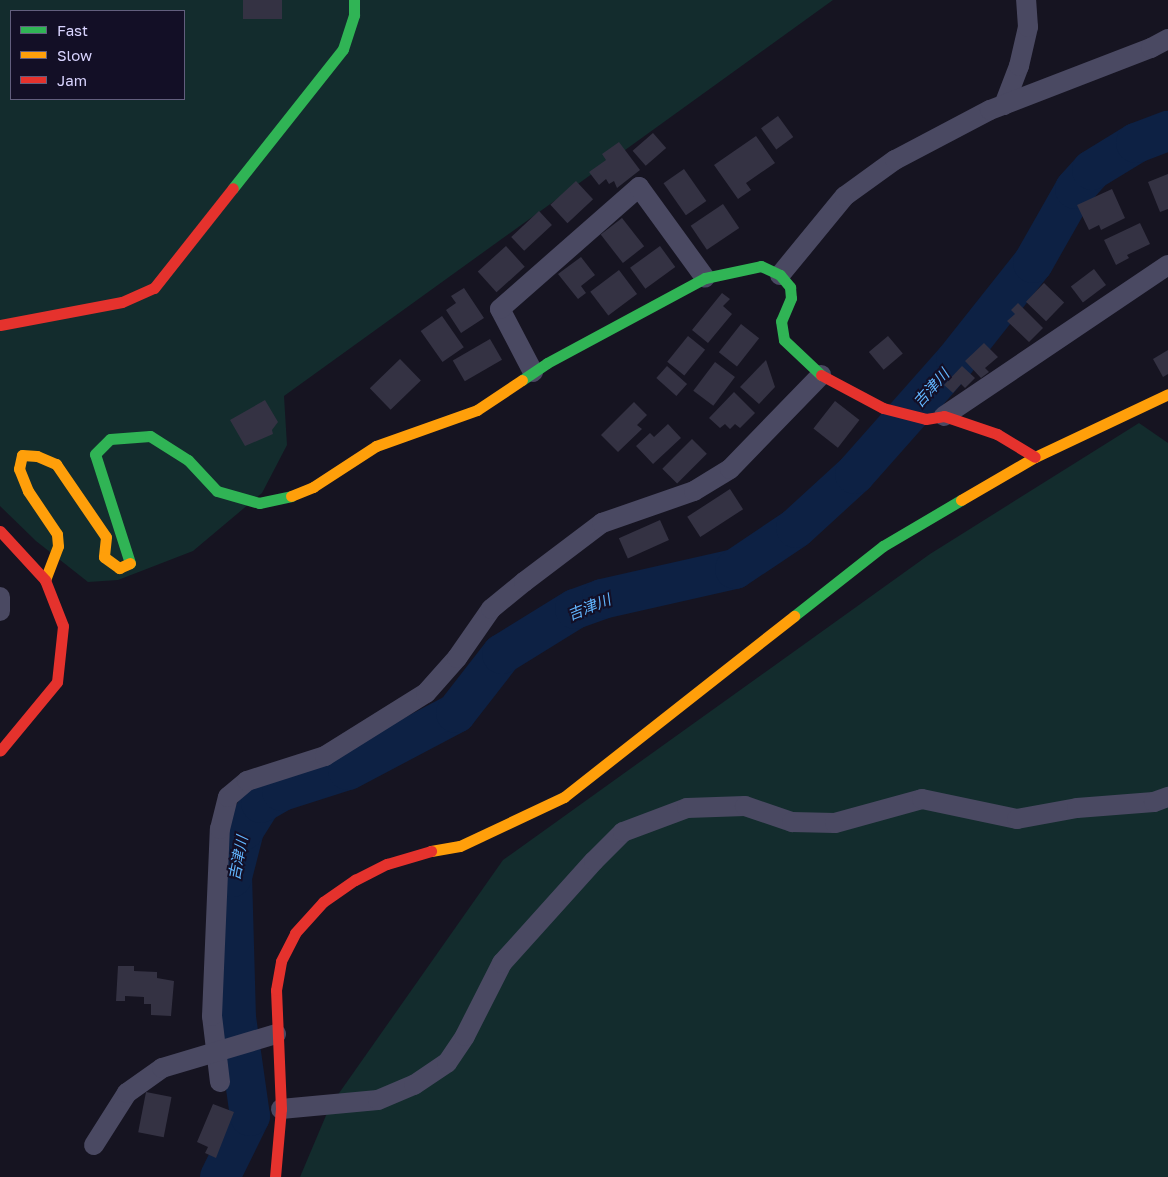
<!DOCTYPE html>
<meta charset="utf-8">
<style>
body{margin:0}
#map{position:relative;width:1168px;height:1177px;overflow:hidden;background:#161421;font-family:"Golos Text","Noto Sans JP",sans-serif}
div>[style]{position:absolute}
.green>*{inset:0;background:#132c2d}
.river>*{height:40px;margin:-20px;padding:0 20px;transform-origin:20px;border-radius:20px;background:#0d2144}
.building>*{inset:0;background:#343243;transform-origin:0 0}
.street>*{height:20px;margin:-10px;padding:0 10px;transform-origin:10px;border-radius:10px;background:#4a4962}
.fast>*{height:11px;margin:-5.5px;padding:0 5.5px;transform-origin:5.5px;border-radius:5.5px;background:#30b455}
.slow>*{height:11px;margin:-5.5px;padding:0 5.5px;transform-origin:5.5px;border-radius:5.5px;background:#ff9f0a}
.jam>*{height:11px;margin:-5.5px;padding:0 5.5px;transform-origin:5.5px;border-radius:5.5px;background:#e5322d}
span{translate:-50% -50%;white-space:nowrap;text-align:center;line-height:1.15;-webkit-text-stroke:4px #130f26;paint-order:stroke}
.water-label{font-size:15px;color:#62b6ff;font-style:italic}
.legend{position:absolute;left:10px;top:10px;width:175px;height:90px;box-sizing:border-box;background:#130f26;border:1px solid #625e7d;margin:0;padding:6px 9px;list-style:none;font-size:15px;color:#d9d4ff}
.legend li{display:flex;align-items:center;gap:10px;height:25px}
.legend b{width:25px;border:1px solid #625e7d}
</style>
<div id="map">
<div class="green">
<i style="clip-path:polygon(evenodd,0 0,833px 0,284px 396px,287px 445px,262px 493px,193px 551px,118px 580px,88px 582px,36px 541px,0 506px,0 0,11px 11px,184px 11px,184px 99px,11px 99px,11px 11px)"></i>
<i style="clip-path:polygon(1139px 423px,1168px 443px,1168px 1177px,300px 1177px,330px 1106px,503px 860px,930px 554px)"></i>
</div>
<div class="river">
<i style="left:220px;top:1177px;width:68px;rotate:-63.8deg"></i>
<i style="left:250px;top:1116px;width:99px;rotate:-98.1deg"></i>
<i style="left:236px;top:1018px;width:141px;rotate:-91.6deg"></i>
<i style="left:232px;top:877px;width:49px;rotate:-75.7deg"></i>
<i style="left:244px;top:830px;width:32px;rotate:-58deg"></i>
<i style="left:261px;top:803px;width:24px;rotate:-30deg"></i>
<i style="left:282px;top:791px;width:69px;rotate:-17.7deg"></i>
<i style="left:348px;top:770px;width:122px;rotate:-27.8deg"></i>
<i style="left:456px;top:713px;width:75px;rotate:-52.1deg"></i>
<i style="left:502px;top:654px;width:86px;rotate:-31.7deg"></i>
<i style="left:575px;top:609px;width:29px;rotate:-20deg"></i>
<i style="left:602px;top:599px;width:136px;rotate:-12.7deg"></i>
<i style="left:735px;top:569px;width:73px;rotate:-33.9deg"></i>
<i style="left:796px;top:528px;width:80px;rotate:-42.5deg"></i>
<i style="left:855px;top:474px;width:152px;rotate:-48.5deg"></i>
<i style="left:956px;top:360px;width:124px;rotate:-51.6deg"></i>
<i style="left:1033px;top:263px;width:85px;rotate:-60.4deg"></i>
<i style="left:1075px;top:189px;width:25px;rotate:-48deg"></i>
<i style="left:1092px;top:170px;width:52px;rotate:-31.5deg"></i>
<i style="left:1136px;top:143px;width:34px;rotate:-21deg"></i>
</div>
<div class="building">
<i style="left:243px;top:0;width:39px;height:19px"></i>
<i style="left:778px;top:116px;width:26px;height:21px;rotate:54deg"></i>
<i style="left:653px;top:133px;width:20px;height:27px;rotate:49deg"></i>
<i style="clip-path:polygon(756px 136px,775px 163px,746px 183px,751px 190px,738px 199px,714px 165px)"></i>
<i style="clip-path:polygon(619px 142px,640px 170px,617px 188px,614px 181px,609px 184px,606px 179px,599px 185px,589px 172px,606px 160px,602px 154px)"></i>
<i style="left:684px;top:169px;width:39px;height:25px;rotate:55deg"></i>
<i style="clip-path:polygon(1168px 174px,1168px 209px,1160px 212px,1148px 182px)"></i>
<i style="left:576px;top:181px;width:25px;height:35px;rotate:47deg"></i>
<i style="clip-path:polygon(1112px 189px,1125px 218px,1101px 230px,1099px 225px,1089px 230px,1077px 205px)"></i>
<i style="left:723px;top:204px;width:29px;height:39px;rotate:56deg"></i>
<i style="left:539px;top:211px;width:19px;height:38px;rotate:47deg"></i>
<i style="left:622px;top:218px;width:36px;height:27px;rotate:52deg"></i>
<i style="clip-path:polygon(1140px 223px,1150px 244px,1127px 255px,1129px 258px,1116px 265px,1104px 240px)"></i>
<i style="left:506px;top:246px;width:28px;height:38px;rotate:48deg"></i>
<i style="left:660px;top:246px;width:26px;height:37px;rotate:54deg"></i>
<i style="clip-path:polygon(581px 257px,595px 275px,581px 286px,586px 293px,578px 299px,558px 274px)"></i>
<i style="left:1094px;top:269px;width:20px;height:29px;rotate:53deg"></i>
<i style="left:619px;top:270px;width:30px;height:36px;rotate:53deg"></i>
<i style="left:1044px;top:283px;width:28px;height:26px;rotate:44deg"></i>
<i style="clip-path:polygon(464px 288px,484px 318px,461px 333px,446px 310px,456px 303px,451px 296px)"></i>
<i style="clip-path:polygon(722px 293px,730px 299px,723px 306px,732px 314px,708px 343px,692px 330px)"></i>
<i style="clip-path:polygon(1018px 303px,1043px 328px,1029px 342px,1007px 321px,1015px 314px,1011px 310px)"></i>
<i style="left:442px;top:316px;width:38px;height:26px;rotate:55deg"></i>
<i style="left:741px;top:324px;width:23px;height:36px;rotate:38deg"></i>
<i style="left:688px;top:336px;width:22px;height:33px;rotate:39deg"></i>
<i style="left:888px;top:336px;width:23px;height:25px;rotate:50deg"></i>
<i style="left:490px;top:339px;width:24px;height:43px;rotate:60deg"></i>
<i style="clip-path:polygon(984px 343px,998px 357px,985px 368px,989px 372px,981px 378px,965px 361px)"></i>
<i style="clip-path:polygon(1168px 350px,1168px 374px,1163px 377px,1153px 359px)"></i>
<i style="left:400px;top:359px;width:30px;height:42px;rotate:46deg"></i>
<i style="clip-path:polygon(766px 360px,775px 387px,759px 404px,740px 387px)"></i>
<i style="left:715px;top:362px;width:25px;height:36px;rotate:37deg"></i>
<i style="left:667px;top:366px;width:27px;height:16px;rotate:42deg"></i>
<i style="clip-path:polygon(962px 366px,975px 378px,965px 388px,961px 384px,953px 393px,944px 385px)"></i>
<i style="clip-path:polygon(734px 392px,755px 413px,740px 428px,735px 424px,730px 429px,725px 424px,720px 428px,709px 418px)"></i>
<i style="clip-path:polygon(265px 400px,278px 422px,272px 430px,273px 434px,245px 446px,230px 420px)"></i>
<i style="left:835px;top:401px;width:31px;height:35px;rotate:38deg"></i>
<i style="clip-path:polygon(634px 402px,647px 415px,637px 425px,642px 429px,618px 452px,601px 435px)"></i>
<i style="clip-path:polygon(668px 424px,681px 438px,653px 464px,636px 446px,650px 433px,654px 437px)"></i>
<i style="left:692px;top:439px;width:21px;height:42px;rotate:45deg"></i>
<i style="left:730px;top:489px;width:24px;height:51px;rotate:57deg"></i>
<i style="left:660px;top:520px;width:22px;height:45px;rotate:66deg"></i>
<i style="clip-path:polygon(118px 966px,134px 966px,134px 971px,157px 972px,157px 978px,174px 981px,171px 1016px,151px 1015px,151px 1004px,144px 1004px,144px 997px,125px 996px,125px 1001px,116px 1001px)"></i>
<i style="left:146px;top:1092px;width:26px;height:41px;rotate:11deg"></i>
<i style="clip-path:polygon(213px 1104px,234px 1112px,216px 1158px,205px 1153px,208px 1147px,197px 1142px)"></i>
</div>
<div class="street">
<i style="left:1004px;top:105px;width:42px;rotate:-69deg"></i>
<i style="left:1019px;top:66px;width:40px;rotate:-77deg"></i>
<i style="left:1028px;top:27px;width:27px;rotate:-94deg"></i>
<i style="left:780px;top:275px;width:102px;rotate:-50.6deg"></i>
<i style="left:845px;top:196px;width:62px;rotate:-35.8deg"></i>
<i style="left:895px;top:160px;width:107px;rotate:-27.8deg"></i>
<i style="left:990px;top:110px;width:173px;rotate:-21.1deg"></i>
<i style="left:1151px;top:48px;width:19px;rotate:-28deg"></i>
<i style="left:533px;top:372px;width:71px;rotate:-117.6deg"></i>
<i style="left:500px;top:309px;width:185px;rotate:-41.3deg"></i>
<i style="left:639px;top:187px;width:112px;rotate:54deg"></i>
<i style="left:944px;top:416px;width:270px;rotate:-34deg"></i>
<i style="left:0;top:597px;width:14px;rotate:90deg"></i>
<i style="left:220px;top:1082px;width:66px;rotate:-96.9deg"></i>
<i style="left:212px;top:1016px;width:187px;rotate:-87.6deg"></i>
<i style="left:220px;top:829px;width:33px;rotate:-76deg"></i>
<i style="left:228px;top:797px;width:25px;rotate:-40deg"></i>
<i style="left:247px;top:781px;width:82px;rotate:-17.8deg"></i>
<i style="left:325px;top:756px;width:119px;rotate:-32deg"></i>
<i style="left:426px;top:693px;width:47px;rotate:-48.5deg"></i>
<i style="left:457px;top:658px;width:60px;rotate:-55.2deg"></i>
<i style="left:491px;top:609px;width:43px;rotate:-39.3deg"></i>
<i style="left:524px;top:582px;width:98px;rotate:-37.1deg"></i>
<i style="left:602px;top:523px;width:97px;rotate:-19.2deg"></i>
<i style="left:694px;top:491px;width:42px;rotate:-31.4deg"></i>
<i style="left:730px;top:469px;width:131px;rotate:-45.9deg"></i>
<i style="left:281px;top:1109px;width:97px;rotate:-5.3deg"></i>
<i style="left:378px;top:1100px;width:39px;rotate:-23deg"></i>
<i style="left:414px;top:1085px;width:40px;rotate:-34deg"></i>
<i style="left:447px;top:1063px;width:32px;rotate:-56deg"></i>
<i style="left:465px;top:1036px;width:82px;rotate:-63.1deg"></i>
<i style="left:502px;top:963px;width:137px;rotate:-48deg"></i>
<i style="left:594px;top:861px;width:41px;rotate:-45deg"></i>
<i style="left:623px;top:832px;width:68px;rotate:-20.6deg"></i>
<i style="left:687px;top:808px;width:58px;rotate:-2deg"></i>
<i style="left:745px;top:806px;width:50px;rotate:18.8deg"></i>
<i style="left:792px;top:822px;width:43px;rotate:1.3deg"></i>
<i style="left:835px;top:823px;width:90px;rotate:-15.4deg"></i>
<i style="left:922px;top:799px;width:97px;rotate:11.9deg"></i>
<i style="left:1017px;top:819px;width:61px;rotate:-10.4deg"></i>
<i style="left:1077px;top:808px;width:77px;rotate:-4.5deg"></i>
<i style="left:1154px;top:802px;width:15px;rotate:-20deg"></i>
<i style="left:94px;top:1145px;width:62px;rotate:-57.6deg"></i>
<i style="left:127px;top:1093px;width:43px;rotate:-35.5deg"></i>
<i style="left:162px;top:1068px;width:119px;rotate:-16.6deg"></i>
</div>
<div class="fast">
<i style="left:233px;top:188px;width:177px;rotate:-51.6deg"></i>
<i style="left:343px;top:49px;width:36px;rotate:-72deg"></i>
<i style="left:354px;top:15px;width:15px;rotate:-90deg"></i>
<i style="left:522px;top:380px;width:30px;rotate:-34deg"></i>
<i style="left:547px;top:363px;width:179px;rotate:-28.3deg"></i>
<i style="left:705px;top:278px;width:57px;rotate:-12.1deg"></i>
<i style="left:761px;top:266px;width:21px;rotate:25deg"></i>
<i style="left:780px;top:275px;width:16px;rotate:50deg"></i>
<i style="left:790px;top:287px;width:11px;rotate:85deg"></i>
<i style="left:791px;top:298px;width:25px;rotate:113deg"></i>
<i style="left:781px;top:321px;width:19px;rotate:81deg"></i>
<i style="left:784px;top:340px;width:51px;rotate:43.4deg"></i>
<i style="left:130px;top:563px;width:114px;rotate:-107.8deg"></i>
<i style="left:95px;top:454px;width:21px;rotate:-45deg"></i>
<i style="left:110px;top:439px;width:40px;rotate:-4.3deg"></i>
<i style="left:150px;top:436px;width:45px;rotate:32.3deg"></i>
<i style="left:188px;top:460px;width:42px;rotate:46.9deg"></i>
<i style="left:217px;top:491px;width:44px;rotate:15.9deg"></i>
<i style="left:259px;top:503px;width:33px;rotate:-12deg"></i>
<i style="left:794px;top:616px;width:113px;rotate:-38.2deg"></i>
<i style="left:883px;top:546px;width:91px;rotate:-30.5deg"></i>
</div>
<div class="slow">
<i style="left:291px;top:496px;width:24px;rotate:-22deg"></i>
<i style="left:313px;top:487px;width:75px;rotate:-33.1deg"></i>
<i style="left:376px;top:446px;width:107px;rotate:-19.6deg"></i>
<i style="left:477px;top:410px;width:54px;rotate:-33.7deg"></i>
<i style="left:961px;top:500px;width:86px;rotate:-30.2deg"></i>
<i style="left:1035px;top:457px;width:147px;rotate:-25.3deg"></i>
<i style="left:45px;top:580px;width:36px;rotate:-69deg"></i>
<i style="left:58px;top:546px;width:12px;rotate:-95deg"></i>
<i style="left:57px;top:534px;width:52px;rotate:-124deg"></i>
<i style="left:28px;top:491px;width:24px;rotate:-112deg"></i>
<i style="left:19px;top:469px;width:14px;rotate:-78deg"></i>
<i style="left:22px;top:455px;width:15px;rotate:4deg"></i>
<i style="left:37px;top:456px;width:21px;rotate:23deg"></i>
<i style="left:56px;top:464px;width:88px;rotate:55.6deg"></i>
<i style="left:106px;top:537px;width:20px;rotate:96deg"></i>
<i style="left:104px;top:557px;width:19px;rotate:36deg"></i>
<i style="left:119px;top:568px;width:12px;rotate:-24deg"></i>
<i style="left:431px;top:851px;width:29px;rotate:-10deg"></i>
<i style="left:460px;top:846px;width:115px;rotate:-25.2deg"></i>
<i style="left:564px;top:797px;width:293px;rotate:-38.2deg"></i>
</div>
<div class="jam">
<i style="left:0;top:325px;width:124px;rotate:-10.7deg"></i>
<i style="left:122px;top:302px;width:35px;rotate:-24deg"></i>
<i style="left:154px;top:288px;width:127px;rotate:-51.7deg"></i>
<i style="left:821px;top:375px;width:70px;rotate:28deg"></i>
<i style="left:883px;top:408px;width:44px;rotate:14.3deg"></i>
<i style="left:926px;top:419px;width:18px;rotate:-9deg"></i>
<i style="left:944px;top:416px;width:56px;rotate:18.8deg"></i>
<i style="left:997px;top:434px;width:44px;rotate:31.2deg"></i>
<i style="left:0;top:531px;width:67px;rotate:47.4deg"></i>
<i style="left:45px;top:580px;width:49px;rotate:68.6deg"></i>
<i style="left:63px;top:626px;width:56px;rotate:96.1deg"></i>
<i style="left:57px;top:682px;width:89px;rotate:129.6deg"></i>
<i style="left:275px;top:1177px;width:68px;rotate:-85deg"></i>
<i style="left:281px;top:1109px;width:119px;rotate:-92.4deg"></i>
<i style="left:276px;top:990px;width:29px;rotate:-80deg"></i>
<i style="left:281px;top:961px;width:31px;rotate:-63deg"></i>
<i style="left:295px;top:933px;width:42px;rotate:-47.9deg"></i>
<i style="left:323px;top:902px;width:39px;rotate:-35deg"></i>
<i style="left:355px;top:880px;width:36px;rotate:-27deg"></i>
<i style="left:387px;top:864px;width:46px;rotate:-16.5deg"></i>
</div>
<div class="water-label">
<span style="left:931px;top:388px;rotate:-48deg">吉津川</span>
<span style="left:589px;top:607px;rotate:-22deg">吉津川</span>
<span style="left:238px;top:858px;rotate:-79deg">吉津川</span>
</div>
<ul class="legend">
<li><b style="height:6px;background:#30b455"></b>Fast</li>
<li><b style="height:6px;background:#ff9f0a"></b>Slow</li>
<li><b style="height:6px;background:#e5322d"></b>Jam</li>
</ul>
</div>
